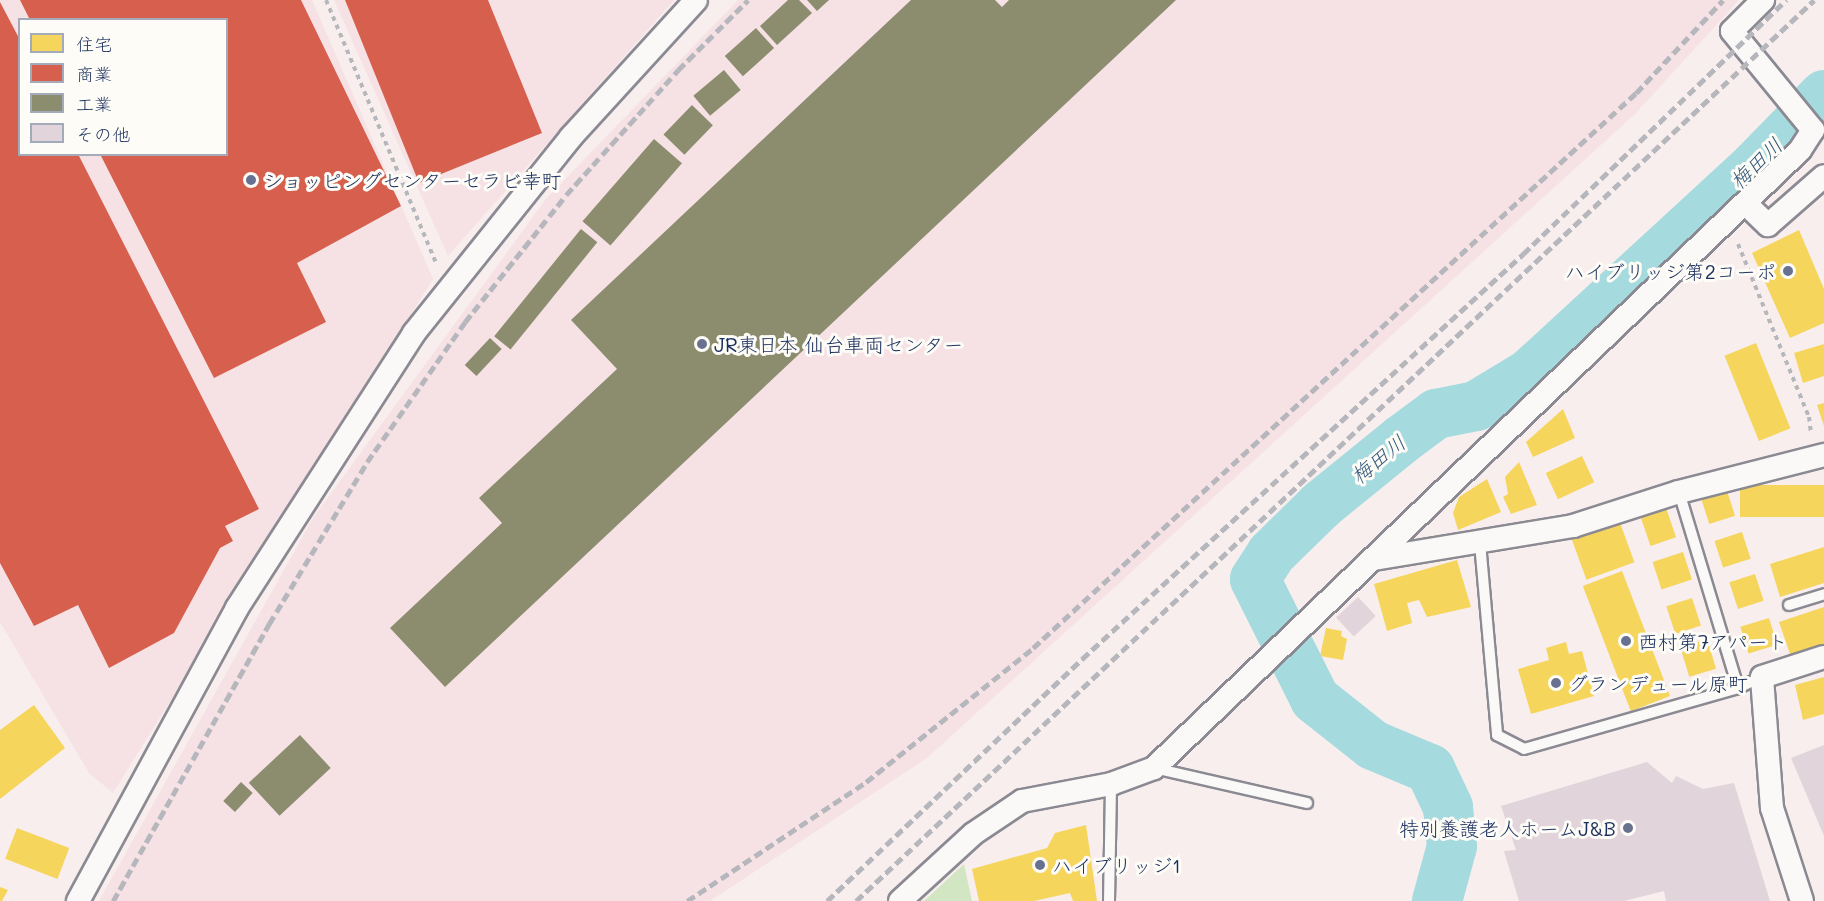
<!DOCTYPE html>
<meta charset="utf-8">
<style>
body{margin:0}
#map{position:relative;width:1824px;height:901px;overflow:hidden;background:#f8eeee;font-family:Mali,"Klee One",sans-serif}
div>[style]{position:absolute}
.built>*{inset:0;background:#f6e1e5}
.green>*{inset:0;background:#d2e6c3}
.homes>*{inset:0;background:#f6d55c;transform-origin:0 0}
.shops>*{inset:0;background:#d6604d}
.industry>*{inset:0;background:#8c8c6e;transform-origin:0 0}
.river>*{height:50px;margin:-25px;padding:0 25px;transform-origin:25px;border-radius:25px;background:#a5dbde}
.building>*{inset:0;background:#e1d4da;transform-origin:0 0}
.path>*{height:4px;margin-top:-2px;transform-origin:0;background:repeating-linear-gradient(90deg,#b6b7bc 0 4.5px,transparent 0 9px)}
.roads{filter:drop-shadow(2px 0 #8b8a93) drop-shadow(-2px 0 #8b8a93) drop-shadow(0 2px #8b8a93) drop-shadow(0 -2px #8b8a93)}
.lane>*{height:10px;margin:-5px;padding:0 5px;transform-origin:5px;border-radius:5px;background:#fbf9f7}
.street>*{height:22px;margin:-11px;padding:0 11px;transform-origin:11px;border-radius:11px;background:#fbf9f7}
.rail>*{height:4.5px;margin-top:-2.25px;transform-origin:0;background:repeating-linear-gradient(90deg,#b6b7bc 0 9px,transparent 0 13.5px)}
.dots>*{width:16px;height:16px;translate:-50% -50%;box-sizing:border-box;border:3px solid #fdfcf7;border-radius:50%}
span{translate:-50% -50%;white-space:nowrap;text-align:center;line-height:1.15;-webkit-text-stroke:6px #fdfcf7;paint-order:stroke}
.poi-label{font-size:20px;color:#1b2f5e}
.left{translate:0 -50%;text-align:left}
.right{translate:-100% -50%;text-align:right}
.water-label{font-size:21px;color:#34587c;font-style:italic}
.legend{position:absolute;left:18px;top:18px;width:210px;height:138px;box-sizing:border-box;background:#fdfcf7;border:2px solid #a3aaba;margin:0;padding:8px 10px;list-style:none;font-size:18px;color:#1b2f5e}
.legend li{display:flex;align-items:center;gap:12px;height:30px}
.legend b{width:30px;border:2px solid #a3aaba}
</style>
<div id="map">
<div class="built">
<i style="clip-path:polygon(evenodd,0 0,312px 0,433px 279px,113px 793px,89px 773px,0 622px,0 0,20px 20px,226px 20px,226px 154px,20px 154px,20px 20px)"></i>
<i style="clip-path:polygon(334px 0,674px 0,448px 256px)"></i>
<i style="clip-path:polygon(738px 0,1739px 0,1636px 113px,927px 758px,710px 901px,99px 901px,313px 518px,546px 199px)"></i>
</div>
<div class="green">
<i style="clip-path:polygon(964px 864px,972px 901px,924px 901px)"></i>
</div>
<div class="homes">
<i style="clip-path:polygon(1799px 230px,1824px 289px,1824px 323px,1790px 338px,1752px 253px)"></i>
<i style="left:1756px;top:343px;width:92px;height:34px;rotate:68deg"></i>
<i style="clip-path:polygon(1824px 344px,1824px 376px,1803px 383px,1794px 353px)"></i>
<i style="clip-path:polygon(1824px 403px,1824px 426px,1817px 405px)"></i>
<i style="clip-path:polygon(1563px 409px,1575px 438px,1533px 457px,1526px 442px)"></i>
<i style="left:1582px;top:456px;width:29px;height:40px;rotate:65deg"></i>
<i style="clip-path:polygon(1519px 462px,1537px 505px,1511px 514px,1503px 497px,1508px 494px,1505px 477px)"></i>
<i style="clip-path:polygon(1487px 479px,1501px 512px,1458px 530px,1453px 513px,1459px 497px)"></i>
<i style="left:1824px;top:485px;width:32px;height:84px;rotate:90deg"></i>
<i style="left:1727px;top:491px;width:26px;height:27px;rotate:72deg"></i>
<i style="left:1666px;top:508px;width:31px;height:27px;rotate:71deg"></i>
<i style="left:1619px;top:520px;width:45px;height:51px;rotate:70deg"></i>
<i style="left:1742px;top:532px;width:28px;height:29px;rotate:72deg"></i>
<i style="clip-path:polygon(1824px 547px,1824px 583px,1780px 597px,1770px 564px)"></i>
<i style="left:1683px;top:552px;width:29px;height:32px;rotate:72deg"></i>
<i style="clip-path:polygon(1457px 560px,1471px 607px,1427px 617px,1419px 600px,1407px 603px,1412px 623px,1387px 631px,1374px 584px)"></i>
<i style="left:1622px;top:571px;width:134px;height:42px;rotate:69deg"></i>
<i style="left:1755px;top:574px;width:28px;height:27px;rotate:72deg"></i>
<i style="left:1692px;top:598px;width:29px;height:27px;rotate:72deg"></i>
<i style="clip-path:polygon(1824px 607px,1824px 646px,1791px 657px,1779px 622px)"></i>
<i style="left:1769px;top:618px;width:28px;height:30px;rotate:73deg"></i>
<i style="clip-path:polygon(1326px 628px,1342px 631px,1341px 636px,1347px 639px,1343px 660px,1320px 656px)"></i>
<i style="left:1707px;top:639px;width:31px;height:28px;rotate:73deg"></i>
<i style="clip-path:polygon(1566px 642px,1569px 654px,1582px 651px,1594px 696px,1531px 714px,1518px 669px,1549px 660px,1546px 648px)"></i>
<i style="clip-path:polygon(1824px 677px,1824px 714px,1803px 720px,1795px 685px)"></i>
<i style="clip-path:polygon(34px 705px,65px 748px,0 799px,0 730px)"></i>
<i style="clip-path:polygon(1086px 825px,1097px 901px,1073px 901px,1070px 893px,1034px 901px,979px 901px,972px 869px,1047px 848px,1055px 833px)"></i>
<i style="left:17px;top:828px;width:56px;height:33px;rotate:21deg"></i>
<i style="clip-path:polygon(0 887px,8px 890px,2px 901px,0 901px)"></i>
</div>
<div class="shops">
<i style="clip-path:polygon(20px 0,301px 0,401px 206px,297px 263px,326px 322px,214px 378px,100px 154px,226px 154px,226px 20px,30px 20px)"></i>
<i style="clip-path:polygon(345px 0,488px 0,542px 133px,419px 183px)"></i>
<i style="clip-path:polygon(0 2px,20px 40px,20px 154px,78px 154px,259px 509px,225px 526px,233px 541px,220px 548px,174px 633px,109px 668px,78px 605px,34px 626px,0 563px)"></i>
</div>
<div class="industry">
<i style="clip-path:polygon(788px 0,799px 0,812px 13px,777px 45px,760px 26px)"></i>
<i style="clip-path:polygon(807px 0,829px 0,817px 11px)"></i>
<i style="clip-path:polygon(911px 0,995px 0,1002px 7px,1009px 0,1176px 0,445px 687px,390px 628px,502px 523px,479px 498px,617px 369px,571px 320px)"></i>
<i style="left:756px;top:28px;width:27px;height:42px;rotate:48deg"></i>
<i style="left:724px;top:70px;width:26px;height:40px;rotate:50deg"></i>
<i style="left:692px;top:105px;width:29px;height:41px;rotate:44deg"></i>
<i style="left:654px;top:139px;width:37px;height:109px;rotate:41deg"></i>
<i style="left:581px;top:229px;width:21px;height:138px;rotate:39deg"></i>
<i style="left:490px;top:338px;width:16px;height:37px;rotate:43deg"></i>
<i style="left:300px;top:735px;width:45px;height:70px;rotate:47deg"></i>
<i style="left:241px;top:782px;width:16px;height:26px;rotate:43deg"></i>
</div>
<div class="river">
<i style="left:1437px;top:901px;width:57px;rotate:-74.7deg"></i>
<i style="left:1452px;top:846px;width:39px;rotate:-96deg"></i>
<i style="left:1448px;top:807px;width:42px;rotate:-115.3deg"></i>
<i style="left:1430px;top:769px;width:62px;rotate:-157.2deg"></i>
<i style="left:1373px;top:745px;width:74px;rotate:-141.6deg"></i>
<i style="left:1315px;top:699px;width:134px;rotate:-116.6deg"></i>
<i style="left:1255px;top:579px;width:30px;rotate:-57deg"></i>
<i style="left:1271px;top:554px;width:70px;rotate:-44.4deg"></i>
<i style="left:1321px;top:505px;width:103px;rotate:-39.1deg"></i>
<i style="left:1401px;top:440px;width:44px;rotate:-36.6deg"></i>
<i style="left:1436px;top:414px;width:41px;rotate:-11.3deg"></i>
<i style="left:1476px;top:406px;width:62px;rotate:-31.1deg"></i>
<i style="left:1529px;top:374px;width:304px;rotate:-42.6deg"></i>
<i style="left:1753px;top:168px;width:102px;rotate:-45.8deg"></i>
</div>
<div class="building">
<i style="left:1358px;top:597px;width:26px;height:30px;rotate:47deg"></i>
<i style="clip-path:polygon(1824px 745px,1824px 836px,1791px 758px)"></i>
<i style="clip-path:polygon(1647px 762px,1672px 783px,1676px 776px,1703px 789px,1734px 783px,1770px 901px,1666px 901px,1664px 891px,1624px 901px,1519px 901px,1504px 851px,1516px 850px,1501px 806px)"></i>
</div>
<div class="path">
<i style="left:326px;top:0;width:287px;rotate:67.3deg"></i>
<i style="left:1738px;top:244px;width:187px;rotate:67.7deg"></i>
<i style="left:1809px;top:417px;width:16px;rotate:83deg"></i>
</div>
<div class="roads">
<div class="lane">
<i style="left:1679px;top:492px;width:205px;rotate:73.2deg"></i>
<i style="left:1480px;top:543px;width:193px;rotate:84.9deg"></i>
<i style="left:1497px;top:735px;width:30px;rotate:27deg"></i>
<i style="left:1524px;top:749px;width:223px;rotate:-15.9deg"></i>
<i style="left:1738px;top:688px;width:26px;rotate:-25deg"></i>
<i style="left:1789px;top:605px;width:37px;rotate:-17deg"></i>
<i style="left:1154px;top:768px;width:157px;rotate:12.9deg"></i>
<i style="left:1109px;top:901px;width:117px;rotate:-89deg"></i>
</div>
<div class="street">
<i style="left:1745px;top:203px;width:32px;rotate:44deg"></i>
<i style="left:1768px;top:225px;width:74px;rotate:-41.2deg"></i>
<i style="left:1374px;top:559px;width:202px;rotate:-9.4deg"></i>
<i style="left:1573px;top:526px;width:111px;rotate:-17.8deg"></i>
<i style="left:1679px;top:492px;width:150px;rotate:-14.3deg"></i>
<i style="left:78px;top:901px;width:333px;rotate:-61.5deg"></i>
<i style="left:237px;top:608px;width:327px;rotate:-57.2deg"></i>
<i style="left:414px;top:333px;width:251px;rotate:-51.3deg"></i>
<i style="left:571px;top:137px;width:185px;rotate:-47.6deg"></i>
<i style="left:900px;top:901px;width:99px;rotate:-42.5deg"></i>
<i style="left:973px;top:834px;width:59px;rotate:-34deg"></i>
<i style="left:1022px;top:801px;width:91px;rotate:-10.8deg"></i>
<i style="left:1111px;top:784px;width:46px;rotate:-20.4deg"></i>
<i style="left:1154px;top:768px;width:894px;rotate:-43.73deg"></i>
<i style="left:1800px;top:150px;width:24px;rotate:-57deg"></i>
<i style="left:1813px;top:130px;width:128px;rotate:-129.3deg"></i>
<i style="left:1732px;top:31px;width:44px;rotate:-45deg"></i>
<i style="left:1802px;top:901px;width:98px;rotate:-107.9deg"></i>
<i style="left:1772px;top:808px;width:131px;rotate:-94.4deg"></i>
<i style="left:1762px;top:677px;width:65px;rotate:-17.9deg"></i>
</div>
</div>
<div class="rail">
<i style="left:113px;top:901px;width:318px;rotate:-60.6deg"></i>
<i style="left:269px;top:624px;width:189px;rotate:-58.8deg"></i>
<i style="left:367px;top:462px;width:171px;rotate:-55deg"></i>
<i style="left:465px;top:322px;width:162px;rotate:-51.5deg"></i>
<i style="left:566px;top:195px;width:168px;rotate:-48.1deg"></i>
<i style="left:678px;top:70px;width:99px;rotate:-45deg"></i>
<i style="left:687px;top:901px;width:215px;rotate:-33.6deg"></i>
<i style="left:866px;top:782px;width:214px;rotate:-38.7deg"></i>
<i style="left:1033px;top:648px;width:820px;rotate:-42.63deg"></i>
<i style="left:1636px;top:93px;width:127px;rotate:-46.9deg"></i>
<i style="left:827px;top:901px;width:352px;rotate:-43.5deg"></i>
<i style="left:1082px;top:659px;width:599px;rotate:-42.56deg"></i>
<i style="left:1523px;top:254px;width:366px;rotate:-44deg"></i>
<i style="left:856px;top:901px;width:1315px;rotate:-43.24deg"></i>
</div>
<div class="dots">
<i style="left:251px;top:180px;background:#687290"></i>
<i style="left:1788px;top:271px;background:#687290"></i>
<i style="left:702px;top:344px;background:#687290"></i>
<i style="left:1626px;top:641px;background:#687290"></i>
<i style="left:1556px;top:683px;background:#687290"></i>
<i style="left:1628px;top:828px;background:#687290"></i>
<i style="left:1040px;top:865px;background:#687290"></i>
</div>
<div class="poi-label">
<span class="left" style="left:263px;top:180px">ショッピングセンターセラビ幸町</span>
<span class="right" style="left:1776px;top:271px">ハイブリッジ第2コーポ</span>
<span class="left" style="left:714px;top:344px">JR東日本 仙台車両センター</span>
<span class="left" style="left:1638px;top:641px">西村第7アパート</span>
<span class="left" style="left:1568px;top:683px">グランデュール原町</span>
<span class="right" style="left:1616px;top:828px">特別養護老人ホームJ&amp;B</span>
<span class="left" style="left:1052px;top:865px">ハイブリッジ1</span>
</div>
<div class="water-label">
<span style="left:1756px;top:163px;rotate:-44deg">梅田川</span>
<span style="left:1378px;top:459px;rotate:-39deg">梅田川</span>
</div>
<ul class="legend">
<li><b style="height:16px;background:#f6d55c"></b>住宅</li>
<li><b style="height:16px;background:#d6604d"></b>商業</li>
<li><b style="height:16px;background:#8c8c6e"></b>工業</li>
<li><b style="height:16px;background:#e1d4da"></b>その他</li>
</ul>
</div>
